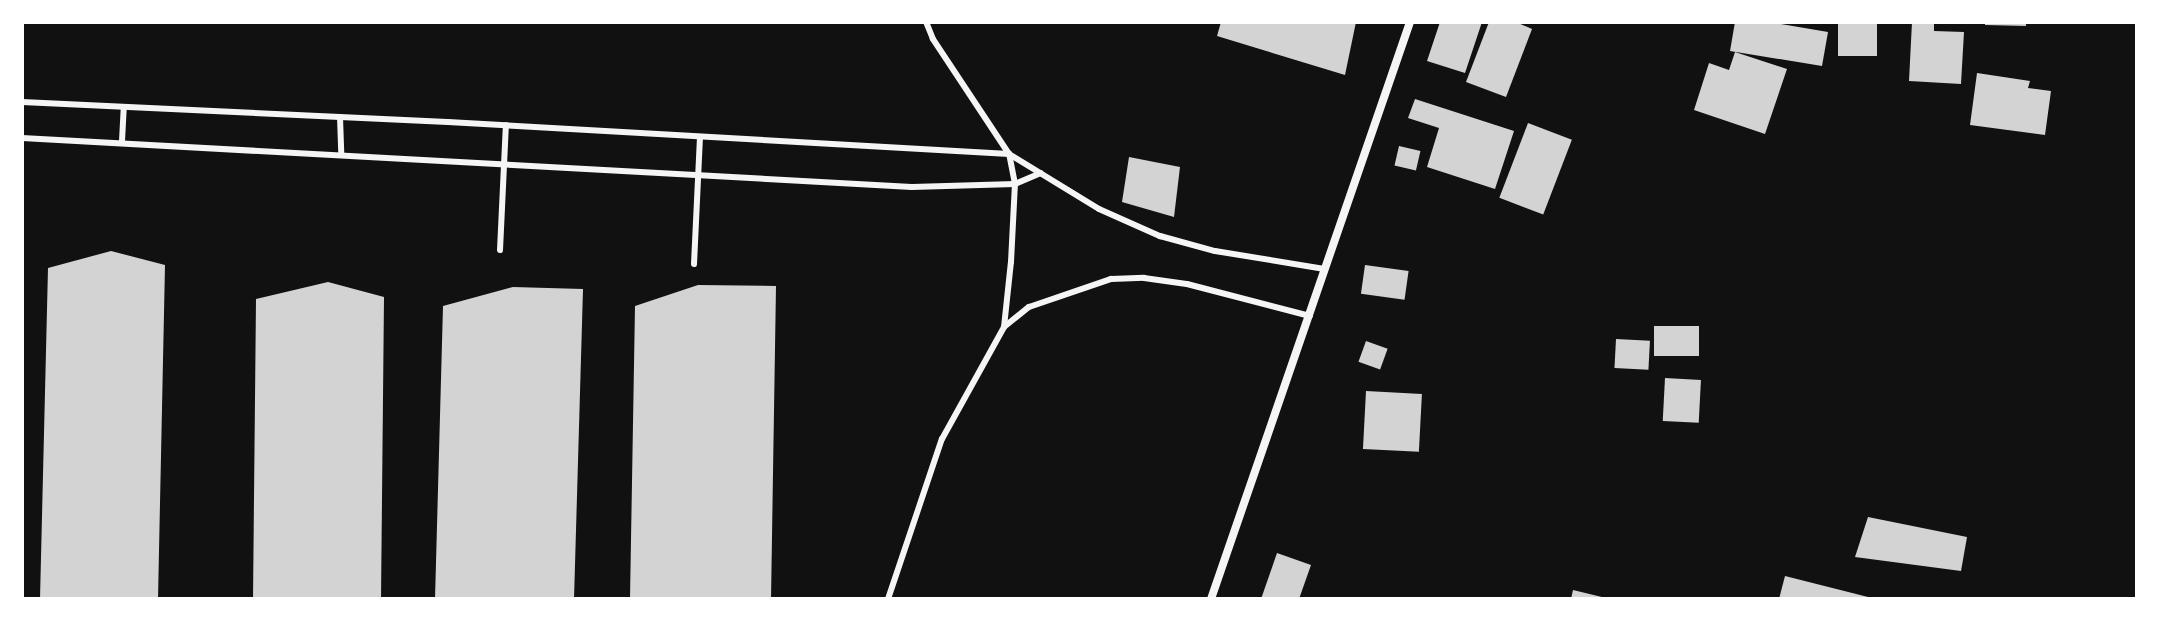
<!DOCTYPE html>
<style>
body{margin:0}
#map{position:relative;width:2159px;height:621px;overflow:hidden;background:#111;font-family:"Golos Text",sans-serif}
div>[style]{position:absolute}
.building>*{inset:0;background:#d3d3d3;transform-origin:0 0}
.service>*{height:6px;margin:-3px;padding:0 3px;transform-origin:3px;border-radius:3px;background:#f5f5f5}
.minor>*{height:8px;margin:-4px;padding:0 4px;transform-origin:4px;border-radius:4px;background:#f5f5f5}
span{translate:-50% -50%;white-space:nowrap;text-align:center;line-height:1.15;-webkit-text-stroke:7px #fff;paint-order:stroke}
.frame{position:absolute;inset:0;border:24px solid #fff;pointer-events:none}
</style>
<div id="map">
<div class="building">
<i style="clip-path:polygon(1221px 22px,1356px 22px,1345px 75px,1217px 36px)"></i>
<i style="clip-path:polygon(1440px 22px,1482px 22px,1465px 73px,1427px 61px)"></i>
<i style="clip-path:polygon(1489px 22px,1516px 22px,1532px 29px,1506px 97px,1466px 82px)"></i>
<i style="clip-path:polygon(1735px 22px,1770px 22px,1828px 32px,1822px 66px,1730px 51px)"></i>
<i style="left:1838px;top:22px;width:39px;height:34px"></i>
<i style="clip-path:polygon(1912px 22px,1934px 22px,1934px 31px,1964px 32px,1961px 84px,1909px 81px)"></i>
<i style="clip-path:polygon(1985px 22px,2026px 22px,2026px 26px,1985px 25px)"></i>
<i style="clip-path:polygon(1735px 52px,1787px 69px,1765px 134px,1694px 110px,1709px 63px,1729px 70px)"></i>
<i style="clip-path:polygon(1977px 73px,2030px 81px,2028px 88px,2051px 91px,2045px 135px,1970px 125px)"></i>
<i style="clip-path:polygon(1415px 99px,1514px 131px,1495px 189px,1427px 167px,1439px 128px,1408px 118px)"></i>
<i style="left:1528px;top:123px;width:47px;height:80px;rotate:21deg"></i>
<i style="left:1399px;top:146px;width:22px;height:20px;rotate:13deg"></i>
<i style="clip-path:polygon(1129px 157px,1180px 167px,1174px 217px,1122px 202px)"></i>
<i style="clip-path:polygon(111px 251px,165px 265px,158px 599px,40px 599px,48px 268px)"></i>
<i style="left:1365px;top:265px;width:44px;height:29px;rotate:8deg"></i>
<i style="clip-path:polygon(328px 282px,384px 297px,381px 599px,253px 599px,256px 299px)"></i>
<i style="clip-path:polygon(698px 285px,776px 286px,771px 599px,630px 599px,635px 306px)"></i>
<i style="clip-path:polygon(513px 287px,583px 289px,574px 599px,435px 599px,443px 306px)"></i>
<i style="left:1699px;top:326px;width:30px;height:45px;rotate:90deg"></i>
<i style="left:1616px;top:339px;width:34px;height:29px;rotate:3deg"></i>
<i style="left:1366px;top:341px;width:23px;height:22px;rotate:20deg"></i>
<i style="left:1665px;top:378px;width:36px;height:43px;rotate:3deg"></i>
<i style="left:1366px;top:391px;width:56px;height:58px;rotate:3deg"></i>
<i style="clip-path:polygon(1868px 517px,1967px 537px,1961px 571px,1855px 557px)"></i>
<i style="clip-path:polygon(1277px 553px,1311px 565px,1299px 599px,1261px 599px)"></i>
<i style="clip-path:polygon(1785px 576px,1872px 598px,1872px 599px,1779px 599px)"></i>
<i style="clip-path:polygon(1573px 590px,1606px 598px,1606px 599px,1571px 599px)"></i>
</div>
<div class="service">
<i style="left:22px;top:102px;width:426px;rotate:2.7deg"></i>
<i style="left:448px;top:122px;width:562px;rotate:3.26deg"></i>
<i style="left:1009px;top:154px;width:105px;rotate:31.4deg"></i>
<i style="left:1099px;top:209px;width:67px;rotate:23.9deg"></i>
<i style="left:1160px;top:236px;width:57px;rotate:15.3deg"></i>
<i style="left:1215px;top:251px;width:111px;rotate:9.3deg"></i>
<i style="left:340px;top:117px;width:37px;rotate:88deg"></i>
<i style="left:22px;top:138px;width:891px;rotate:3.15deg"></i>
<i style="left:912px;top:187px;width:103px;rotate:-1.7deg"></i>
<i style="left:1015px;top:184px;width:28px;rotate:-23deg"></i>
<i style="left:122px;top:141px;width:33px;rotate:-87deg"></i>
<i style="left:500px;top:250px;width:125px;rotate:-87.3deg"></i>
<i style="left:694px;top:264px;width:126px;rotate:-87.3deg"></i>
<i style="left:1004px;top:327px;width:32px;rotate:-39deg"></i>
<i style="left:1029px;top:307px;width:87px;rotate:-18.9deg"></i>
<i style="left:1111px;top:279px;width:33px;rotate:-2deg"></i>
<i style="left:1144px;top:278px;width:43px;rotate:7.9deg"></i>
<i style="left:1187px;top:284px;width:127px;rotate:14.6deg"></i>
<i style="left:888px;top:599px;width:169px;rotate:-71.4deg"></i>
<i style="left:942px;top:439px;width:128px;rotate:-61deg"></i>
<i style="left:1004px;top:327px;width:65px;rotate:-83.9deg"></i>
<i style="left:1011px;top:262px;width:78px;rotate:-87.1deg"></i>
<i style="left:1015px;top:184px;width:31px;rotate:-101deg"></i>
<i style="left:1009px;top:154px;width:138px;rotate:-123.5deg"></i>
<i style="left:933px;top:39px;width:18px;rotate:-112deg"></i>
</div>
<div class="minor">
<i style="left:1211px;top:599px;width:610px;rotate:-70.97deg"></i>
</div>
<div class="frame"></div>
</div>
